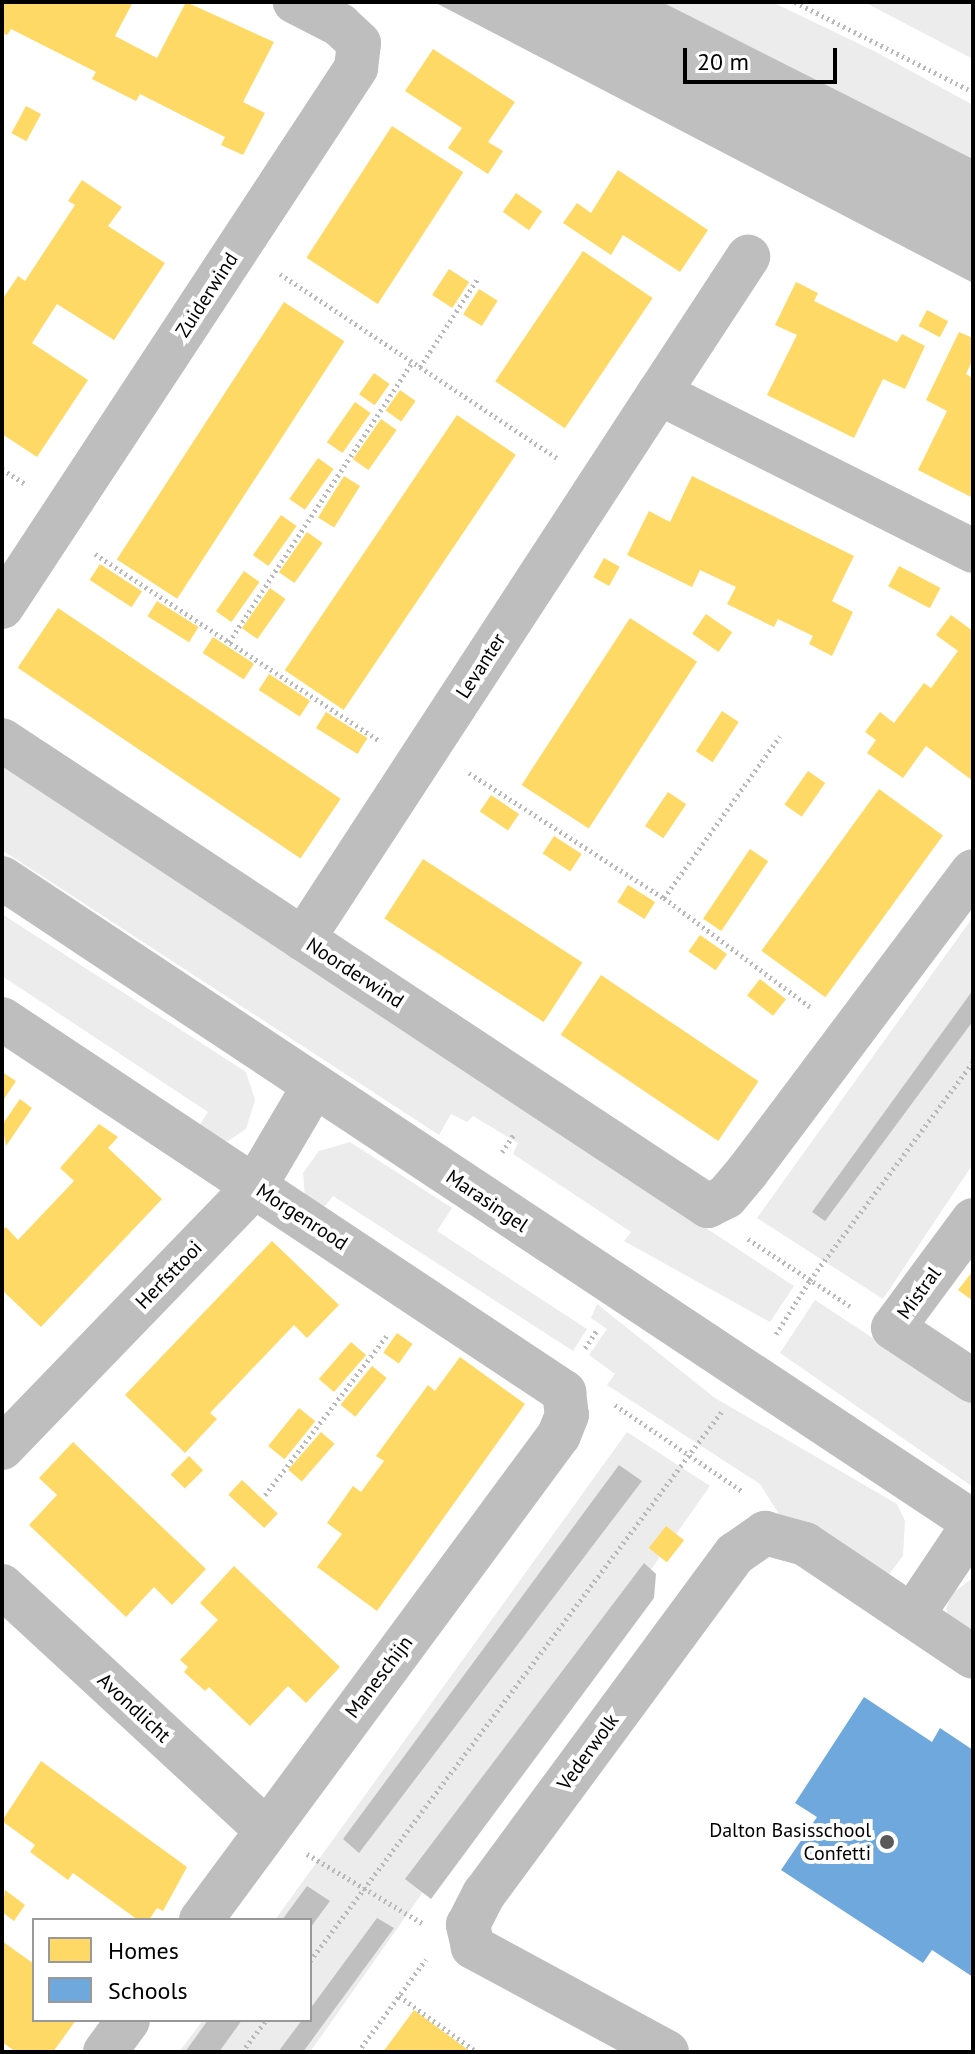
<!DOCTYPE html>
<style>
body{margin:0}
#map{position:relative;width:975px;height:2054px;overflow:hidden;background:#fff;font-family:"PT Sans",sans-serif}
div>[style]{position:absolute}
.green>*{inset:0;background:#ececec}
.water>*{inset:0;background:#bfbfbf}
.homes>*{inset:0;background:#ffd966;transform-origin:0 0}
.schools>*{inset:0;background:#6fa8dc}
.path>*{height:5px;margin-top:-2.5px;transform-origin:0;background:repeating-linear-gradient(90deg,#b9b9b9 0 2px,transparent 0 6px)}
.minor>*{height:44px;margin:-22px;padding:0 22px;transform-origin:22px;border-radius:22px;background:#bebebe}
.dots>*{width:22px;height:22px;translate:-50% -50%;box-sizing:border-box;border:4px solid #fff;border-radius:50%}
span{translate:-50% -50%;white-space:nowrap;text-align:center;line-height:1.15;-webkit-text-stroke:8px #fff;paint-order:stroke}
.street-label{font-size:20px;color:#000}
.poi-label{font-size:20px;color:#000}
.right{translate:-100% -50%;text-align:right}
.frame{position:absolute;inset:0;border:4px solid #000;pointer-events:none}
.legend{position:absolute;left:32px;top:1918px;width:280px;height:104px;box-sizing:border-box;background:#fff;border:2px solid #999;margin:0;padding:10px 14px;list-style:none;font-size:24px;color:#000}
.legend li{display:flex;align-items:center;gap:16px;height:40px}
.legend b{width:40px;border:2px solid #999}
.scale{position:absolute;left:683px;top:48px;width:154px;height:36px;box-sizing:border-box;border:4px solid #000;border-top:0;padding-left:10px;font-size:24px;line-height:28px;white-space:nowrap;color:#000;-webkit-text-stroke:6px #fff;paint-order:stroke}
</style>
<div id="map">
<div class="green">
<i style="clip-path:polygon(662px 2px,772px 2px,874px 51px,973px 105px,973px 159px)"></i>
<i style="clip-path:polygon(864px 2px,973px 2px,973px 59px)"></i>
<i style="clip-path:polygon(2px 764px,794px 1286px,770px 1322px,624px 1241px,631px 1232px,513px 1154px,518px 1143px,473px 1116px,467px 1122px,451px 1114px,439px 1135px,2px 850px)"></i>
<i style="clip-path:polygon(2px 914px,246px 1072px,255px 1100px,246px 1129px,228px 1141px,212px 1139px,197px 1129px,208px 1112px,2px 976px)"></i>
<i style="clip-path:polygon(973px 917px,973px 1164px,883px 1299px,757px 1218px)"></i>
<i style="clip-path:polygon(350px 1142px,452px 1208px,437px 1231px,587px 1329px,573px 1351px,333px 1196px,321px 1211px,305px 1198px,303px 1173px,319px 1151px)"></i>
<i style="clip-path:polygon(815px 1300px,973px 1404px,973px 1487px,780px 1353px)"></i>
<i style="clip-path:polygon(597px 1304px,715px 1398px,897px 1504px,905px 1521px,903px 1556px,887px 1577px,779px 1514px,760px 1484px,607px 1385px,615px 1374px,589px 1355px,607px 1329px,591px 1318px)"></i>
<i style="clip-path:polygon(627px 1432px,710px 1486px,310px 2052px,179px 2052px,203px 2020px,310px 2020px,310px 1920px,275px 1920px)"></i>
<i style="clip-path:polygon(973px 1578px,973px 1644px,956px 1633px,946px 1609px,951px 1594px)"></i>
</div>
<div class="water">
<i style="clip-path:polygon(434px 2px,662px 2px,973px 159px,973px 283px)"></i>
<i style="clip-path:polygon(973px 990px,973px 1021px,825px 1221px,812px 1212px)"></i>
<i style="clip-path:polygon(619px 1465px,642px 1481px,359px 1853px,343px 1839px)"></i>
<i style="clip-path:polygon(644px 1563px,656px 1574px,654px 1598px,431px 1899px,405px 1879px)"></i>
<i style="clip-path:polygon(307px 1886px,330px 1901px,310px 1928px,310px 1920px,282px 1920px)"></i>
<i style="clip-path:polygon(377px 1918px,394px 1928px,303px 2052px,278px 2052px,302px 2020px,310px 2020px,310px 2009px)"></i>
<i style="clip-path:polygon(208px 2020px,242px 2020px,219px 2052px,185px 2052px)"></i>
</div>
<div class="homes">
<i style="clip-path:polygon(2px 2px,133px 2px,115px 36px,157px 58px,186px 2px,274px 42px,243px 102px,265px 113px,243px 155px,221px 145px,225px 137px,140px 94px,136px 101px,92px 79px,96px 72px,11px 29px,7px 35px,2px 33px)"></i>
<i style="clip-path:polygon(433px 49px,515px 102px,488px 142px,503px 151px,488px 174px,448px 148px,462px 128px,405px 91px)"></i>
<i style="left:26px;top:106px;width:17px;height:31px;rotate:28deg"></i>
<i style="left:392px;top:126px;width:85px;height:157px;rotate:33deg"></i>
<i style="clip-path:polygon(618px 170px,708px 230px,680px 272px,623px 235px,611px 255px,563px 223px,577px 203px,591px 213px)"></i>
<i style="clip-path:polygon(82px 180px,122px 207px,108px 226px,165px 263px,114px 340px,57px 304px,32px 343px,88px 380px,37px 457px,2px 434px,2px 300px,18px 276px,25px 281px,75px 205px,68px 201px)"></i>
<i style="left:516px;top:193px;width:32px;height:23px;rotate:35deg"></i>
<i style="left:583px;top:251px;width:84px;height:157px;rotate:34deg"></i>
<i style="left:449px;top:269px;width:24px;height:31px;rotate:33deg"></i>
<i style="clip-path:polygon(796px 282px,818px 293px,814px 301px,897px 342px,902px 334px,925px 346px,905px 389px,883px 379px,854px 438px,767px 395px,797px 335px,775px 325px)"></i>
<i style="left:479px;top:289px;width:22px;height:30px;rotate:32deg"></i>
<i style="left:284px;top:302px;width:72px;height:307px;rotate:33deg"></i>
<i style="left:927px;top:310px;width:24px;height:18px;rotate:28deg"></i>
<i style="clip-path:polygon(959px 332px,973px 338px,973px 359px,966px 374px,973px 378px,973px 498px,918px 470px,947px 411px,926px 400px)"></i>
<i style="left:374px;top:373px;width:19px;height:26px;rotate:35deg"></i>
<i style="left:400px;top:390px;width:19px;height:25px;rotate:35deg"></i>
<i style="left:355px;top:402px;width:19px;height:49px;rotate:35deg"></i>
<i style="left:457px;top:415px;width:71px;height:308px;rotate:34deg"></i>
<i style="left:381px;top:419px;width:19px;height:49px;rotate:35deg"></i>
<i style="left:318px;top:458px;width:19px;height:50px;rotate:35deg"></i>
<i style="left:344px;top:476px;width:19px;height:49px;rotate:32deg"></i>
<i style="clip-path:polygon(692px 476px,854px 556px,832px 601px,853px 612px,832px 656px,809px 644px,813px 636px,778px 619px,774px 627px,727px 604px,736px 587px,700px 570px,692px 587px,627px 555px,649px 511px,670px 522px)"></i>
<i style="left:281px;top:515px;width:19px;height:49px;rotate:35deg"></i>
<i style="left:307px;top:532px;width:19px;height:49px;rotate:35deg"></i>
<i style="left:604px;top:558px;width:18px;height:22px;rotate:29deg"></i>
<i style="left:100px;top:564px;width:50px;height:19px;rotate:33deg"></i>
<i style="left:899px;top:566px;width:47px;height:23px;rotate:28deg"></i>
<i style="left:244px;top:571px;width:19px;height:49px;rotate:35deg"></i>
<i style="left:270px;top:588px;width:19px;height:49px;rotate:35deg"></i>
<i style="left:157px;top:601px;width:49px;height:18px;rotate:32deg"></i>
<i style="left:58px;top:608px;width:341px;height:72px;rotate:34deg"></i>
<i style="left:706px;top:614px;width:32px;height:24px;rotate:35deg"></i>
<i style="clip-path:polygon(951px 615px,973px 631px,973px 781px,926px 746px,903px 778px,867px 753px,876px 740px,865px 732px,880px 712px,894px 723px,924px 683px,931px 688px,958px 651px,936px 635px)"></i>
<i style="left:630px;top:618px;width:80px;height:199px;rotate:33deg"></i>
<i style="left:213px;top:637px;width:49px;height:19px;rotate:33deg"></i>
<i style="left:269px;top:674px;width:49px;height:19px;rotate:33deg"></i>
<i style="left:722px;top:711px;width:20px;height:48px;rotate:33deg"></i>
<i style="left:326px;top:712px;width:49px;height:19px;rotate:32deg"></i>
<i style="left:808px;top:771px;width:21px;height:41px;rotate:35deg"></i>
<i style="left:879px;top:789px;width:79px;height:200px;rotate:36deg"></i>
<i style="left:668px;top:792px;width:22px;height:41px;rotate:34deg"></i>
<i style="left:491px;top:795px;width:34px;height:20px;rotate:34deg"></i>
<i style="left:554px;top:836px;width:33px;height:21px;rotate:33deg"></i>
<i style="left:750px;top:849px;width:22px;height:84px;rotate:34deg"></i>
<i style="left:423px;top:859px;width:190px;height:71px;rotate:33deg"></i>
<i style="left:628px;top:885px;width:32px;height:20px;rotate:32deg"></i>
<i style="left:700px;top:935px;width:33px;height:20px;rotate:35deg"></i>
<i style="left:601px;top:975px;width:190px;height:72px;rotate:34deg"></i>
<i style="left:760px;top:979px;width:33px;height:21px;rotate:38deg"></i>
<i style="clip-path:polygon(2px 1072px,16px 1081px,2px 1102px)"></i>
<i style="clip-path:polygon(20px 1099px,32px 1108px,6px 1146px,2px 1125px)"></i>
<i style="clip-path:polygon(99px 1124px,118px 1137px,108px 1148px,162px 1199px,41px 1327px,2px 1290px,2px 1230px,6px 1227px,18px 1240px,74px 1181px,60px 1168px)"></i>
<i style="clip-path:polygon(272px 1241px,339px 1305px,307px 1338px,294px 1325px,210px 1413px,217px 1419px,185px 1453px,125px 1395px)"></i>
<i style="clip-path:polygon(973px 1271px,973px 1301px,958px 1290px)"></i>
<i style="left:397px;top:1333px;width:19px;height:24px;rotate:35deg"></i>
<i style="left:351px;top:1342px;width:20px;height:49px;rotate:41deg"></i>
<i style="clip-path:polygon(460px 1357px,525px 1404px,377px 1611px,317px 1567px,342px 1534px,327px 1523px,353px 1486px,361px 1492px,384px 1461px,376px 1456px,428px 1385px,435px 1391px)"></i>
<i style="left:372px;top:1366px;width:19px;height:50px;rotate:39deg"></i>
<i style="left:299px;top:1408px;width:21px;height:49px;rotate:39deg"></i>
<i style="left:321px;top:1432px;width:18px;height:50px;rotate:41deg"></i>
<i style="clip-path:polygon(73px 1442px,206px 1569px,172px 1605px,154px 1587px,126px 1617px,29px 1525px,57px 1495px,39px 1478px)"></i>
<i style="left:189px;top:1456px;width:20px;height:26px;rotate:45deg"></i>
<i style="left:242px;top:1480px;width:49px;height:20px;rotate:43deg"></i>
<i style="left:666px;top:1526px;width:23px;height:28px;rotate:38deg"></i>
<i style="clip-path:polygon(234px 1566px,340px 1667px,306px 1703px,288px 1686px,250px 1726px,209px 1687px,205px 1691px,184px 1672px,188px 1667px,180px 1660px,218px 1620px,200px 1603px)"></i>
<i style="clip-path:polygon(41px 1761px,187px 1867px,163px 1911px,157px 1908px,149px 1920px,138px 1920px,73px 1873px,68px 1880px,30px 1852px,35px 1845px,2px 1821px)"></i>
<i style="clip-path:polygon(5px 1890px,25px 1905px,14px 1921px,2px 1912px)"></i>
<i style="clip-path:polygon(2px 1941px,34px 1964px,34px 2020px,76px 2020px,53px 2052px,16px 2052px,2px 2042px)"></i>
<i style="clip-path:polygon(414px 2010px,471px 2052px,383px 2052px)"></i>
</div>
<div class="schools">
<i style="clip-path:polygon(864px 1697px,932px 1742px,940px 1728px,973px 1750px,973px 1977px,932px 1950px,923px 1963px,781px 1870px,817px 1817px,795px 1803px)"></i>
</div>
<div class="path">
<i style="left:795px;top:2px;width:199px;rotate:26.8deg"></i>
<i style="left:280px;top:274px;width:334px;rotate:33.6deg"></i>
<i style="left:420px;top:367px;width:108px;rotate:-56.8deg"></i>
<i style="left:2px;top:469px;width:27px;rotate:33deg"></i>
<i style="left:95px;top:554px;width:339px;rotate:33.3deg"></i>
<i style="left:229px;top:642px;width:334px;rotate:-56.8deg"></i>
<i style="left:469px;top:773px;width:232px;rotate:32.7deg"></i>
<i style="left:664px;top:898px;width:182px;rotate:36.7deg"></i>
<i style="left:664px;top:898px;width:199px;rotate:-54.4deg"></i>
<i style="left:502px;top:1152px;width:22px;rotate:-56deg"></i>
<i style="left:748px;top:1239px;width:122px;rotate:33.3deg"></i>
<i style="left:776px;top:1334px;width:64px;rotate:-57.8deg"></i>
<i style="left:810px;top:1280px;width:272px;rotate:-53.2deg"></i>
<i style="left:585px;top:1348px;width:22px;rotate:-56deg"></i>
<i style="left:615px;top:1405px;width:153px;rotate:34.1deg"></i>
<i style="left:265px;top:1495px;width:203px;rotate:-52.6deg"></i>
<i style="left:307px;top:1854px;width:134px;rotate:31deg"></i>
<i style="left:310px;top:1961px;width:687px;rotate:-53.16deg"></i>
<i style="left:399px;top:1996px;width:96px;rotate:35.7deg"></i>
<i style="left:242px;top:2052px;width:40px;rotate:-53deg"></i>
<i style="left:358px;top:2052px;width:115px;rotate:-53.8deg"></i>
</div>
<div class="minor">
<i style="left:659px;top:393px;width:163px;rotate:-56.8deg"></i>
<i style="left:2px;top:607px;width:645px;rotate:-56.7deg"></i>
<i style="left:356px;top:68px;width:25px;rotate:-83deg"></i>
<i style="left:359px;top:43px;width:26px;rotate:-137deg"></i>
<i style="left:340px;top:25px;width:51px;rotate:-152.9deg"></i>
<i style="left:2px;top:740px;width:846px;rotate:33.43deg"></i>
<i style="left:708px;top:1206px;width:20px;rotate:-27deg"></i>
<i style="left:726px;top:1197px;width:33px;rotate:-50deg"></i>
<i style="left:747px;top:1172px;width:376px;rotate:-53.1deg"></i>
<i style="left:2px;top:878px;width:1165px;rotate:33.55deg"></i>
<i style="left:303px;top:939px;width:652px;rotate:-56.9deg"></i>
<i style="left:659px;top:393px;width:352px;rotate:26.7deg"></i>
<i style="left:2px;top:1019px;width:675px;rotate:33.57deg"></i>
<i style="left:564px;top:1392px;width:23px;rotate:83deg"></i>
<i style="left:567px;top:1415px;width:22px;rotate:112deg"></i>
<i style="left:559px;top:1435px;width:603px;rotate:126.43deg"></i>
<i style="left:973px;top:1220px;width:134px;rotate:126.5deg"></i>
<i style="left:893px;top:1328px;width:96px;rotate:33.5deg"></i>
<i style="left:2px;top:1448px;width:364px;rotate:-46deg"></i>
<i style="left:255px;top:1186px;width:116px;rotate:-59.5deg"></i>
<i style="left:2px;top:1586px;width:358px;rotate:42.7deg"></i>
<i style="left:912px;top:1616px;width:110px;rotate:-56.2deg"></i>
<i style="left:105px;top:2052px;width:39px;rotate:-54deg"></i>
<i style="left:667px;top:2052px;width:221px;rotate:-151.6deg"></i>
<i style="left:473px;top:1947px;width:23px;rotate:-103deg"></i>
<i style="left:468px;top:1925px;width:35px;rotate:-63deg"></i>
<i style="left:484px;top:1894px;width:423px;rotate:-53.6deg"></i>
<i style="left:735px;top:1554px;width:37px;rotate:-35deg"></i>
<i style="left:765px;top:1533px;width:41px;rotate:15.4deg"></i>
<i style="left:805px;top:1544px;width:202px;rotate:33.9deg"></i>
</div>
<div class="dots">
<i style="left:887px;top:1842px;background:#595959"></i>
</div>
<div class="street-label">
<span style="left:207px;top:295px;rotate:-57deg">Zuiderwind</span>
<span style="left:481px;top:666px;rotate:-57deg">Levanter</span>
<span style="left:355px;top:973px;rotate:33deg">Noorderwind</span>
<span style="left:487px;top:1201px;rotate:34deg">Marasingel</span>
<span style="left:302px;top:1217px;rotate:33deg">Morgenrood</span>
<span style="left:169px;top:1275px;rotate:-46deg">Herfsttooi</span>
<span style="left:919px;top:1293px;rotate:-54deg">Mistral</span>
<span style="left:379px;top:1677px;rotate:-53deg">Maneschijn</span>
<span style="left:134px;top:1708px;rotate:43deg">Avondlicht</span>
<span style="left:588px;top:1752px;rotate:-54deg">Vederwolk</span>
</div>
<div class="poi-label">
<span class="right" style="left:871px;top:1842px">Dalton Basisschool<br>Confetti</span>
</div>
<div class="frame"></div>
<ul class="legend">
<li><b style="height:22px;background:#ffd966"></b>Homes</li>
<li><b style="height:22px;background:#6fa8dc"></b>Schools</li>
</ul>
<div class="scale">20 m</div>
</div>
